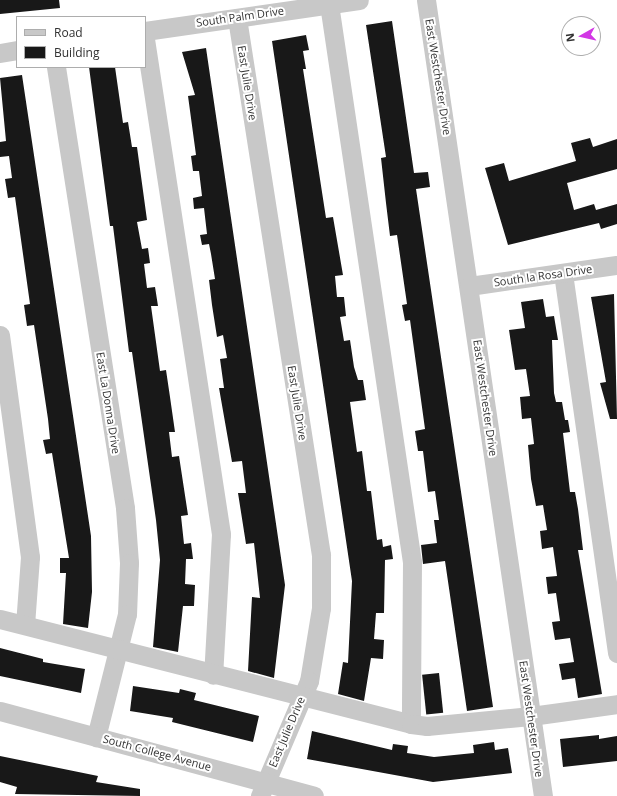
<!DOCTYPE html>
<style>
body{margin:0}
#map{position:relative;width:617px;height:796px;overflow:hidden;background:#fff;font-family:"Open Sans",sans-serif}
div>[style]{position:absolute}
.building>*{inset:0;background:#181818;transform-origin:0 0}
.minor>*{height:19px;margin:-9.5px;padding:0 9.5px;transform-origin:9.5px;border-radius:9.5px;background:#c8c8c8}
span{translate:-50% -50%;white-space:nowrap;text-align:center;line-height:1.15;-webkit-text-stroke:4px #fff;paint-order:stroke}
.street-label{font-size:11px;color:#313131}
.legend{position:absolute;left:16px;top:16px;width:130px;height:52px;box-sizing:border-box;background:#fff;border:1px solid #adadad;margin:0;padding:5px 7px;list-style:none;font-size:12px;color:#313131}
.legend li{display:flex;align-items:center;gap:8px;height:20px}
.legend b{width:20px;border:1px solid #adadad}
.north{position:absolute;left:561px;top:16px;width:40px;height:40px;box-sizing:border-box;background:#fff;border:1px solid #adadad;border-radius:50%;rotate:262deg;font-size:11px;font-weight:700;line-height:16px;text-align:center;color:#313131}
.north::after{content:'';display:block;margin:auto;width:14px;height:18px;background:#d237e5;clip-path:polygon(50% 0,100% 100%,50% 72%,0 100%)}
</style>
<div id="map">
<div class="building">
<i style="clip-path:polygon(0 0,59px 0,60px 8px,0 14px)"></i>
<i style="clip-path:polygon(392px 21px,414px 173px,428px 172px,430px 187px,416px 189px,493px 707px,467px 711px,445px 561px,423px 564px,421px 545px,437px 543px,434px 520px,439px 520px,435px 491px,428px 492px,423px 451px,418px 451px,415px 431px,425px 429px,410px 320px,405px 321px,402px 305px,407px 304px,397px 235px,390px 236px,386px 203px,381px 158px,386px 157px,366px 25px)"></i>
<i style="clip-path:polygon(306px 35px,309px 50px,303px 51px,306px 69px,303px 69px,326px 218px,333px 217px,343px 275px,335px 276px,337px 297px,344px 297px,346px 316px,340px 317px,344px 341px,350px 340px,354px 367px,358px 380px,363px 380px,366px 400px,350px 402px,357px 452px,362px 451px,367px 491px,371px 491px,377px 540px,382px 539px,383px 547px,391px 545px,393px 559px,385px 560px,384px 613px,376px 613px,374px 639px,384px 640px,383px 659px,371px 658px,364px 701px,338px 694px,343px 662px,348px 663px,352px 581px,272px 41px)"></i>
<i style="clip-path:polygon(206px 48px,285px 585px,274px 678px,248px 671px,252px 597px,260px 598px,254px 543px,246px 544px,238px 493px,246px 493px,242px 461px,232px 462px,219px 388px,224px 388px,220px 359px,227px 358px,223px 335px,217px 337px,212px 305px,209px 280px,215px 279px,211px 254px,209px 244px,202px 245px,200px 235px,207px 234px,204px 208px,194px 209px,193px 198px,202px 196px,199px 171px,193px 171px,191px 156px,196px 155px,188px 96px,195px 95px,182px 52px)"></i>
<i style="clip-path:polygon(89px 67px,115px 67px,123px 123px,128px 122px,132px 147px,137px 147px,147px 220px,137px 222px,142px 249px,148px 248px,150px 263px,144px 264px,147px 288px,155px 287px,158px 306px,151px 306px,160px 371px,166px 370px,170px 397px,175px 432px,169px 432px,172px 457px,179px 456px,188px 515px,181px 516px,184px 544px,191px 543px,193px 559px,186px 559px,185px 584px,195px 585px,194px 606px,183px 606px,178px 652px,153px 647px,160px 560px,156px 520px,132px 352px,129px 352px,113px 226px,110px 226px)"></i>
<i style="clip-path:polygon(22px 75px,91px 536px,92px 592px,88px 628px,63px 624px,66px 573px,60px 573px,60px 558px,69px 558px,52px 453px,46px 454px,43px 440px,50px 439px,48px 419px,34px 325px,27px 326px,24px 305px,30px 304px,15px 197px,8px 198px,5px 179px,12px 178px,9px 156px,0 157px,0 142px,6px 141px,0 78px)"></i>
<i style="clip-path:polygon(590px 138px,593px 147px,617px 139px,617px 169px,567px 183px,574px 210px,594px 204px,596px 210px,617px 204px,617px 224px,601px 229px,599px 223px,508px 245px,485px 168px,504px 163px,509px 181px,576px 161px,571px 143px)"></i>
<i style="clip-path:polygon(614px 294px,617px 419px,610px 419px,600px 383px,606px 382px,591px 297px)"></i>
<i style="clip-path:polygon(543px 299px,546px 317px,554px 316px,558px 340px,552px 340px,554px 393px,556px 402px,562px 402px,565px 420px,568px 420px,570px 432px,563px 433px,570px 492px,575px 492px,578px 509px,583px 550px,578px 550px,602px 694px,578px 698px,575px 678px,562px 680px,559px 664px,574px 662px,570px 638px,555px 640px,552px 622px,560px 621px,556px 593px,548px 594px,546px 577px,557px 576px,553px 547px,542px 549px,540px 531px,547px 530px,543px 505px,536px 506px,531px 479px,528px 445px,534px 444px,531px 418px,522px 419px,520px 397px,530px 396px,526px 369px,515px 370px,509px 330px,525px 328px,521px 302px)"></i>
<i style="clip-path:polygon(0 648px,43px 659px,43px 662px,85px 669px,81px 693px,0 676px)"></i>
<i style="left:439px;top:673px;width:40px;height:17px;rotate:84deg"></i>
<i style="clip-path:polygon(133px 686px,179px 693px,180px 689px,196px 693px,194px 700px,259px 716px,253px 742px,172px 722px,173px 718px,130px 711px)"></i>
<i style="clip-path:polygon(312px 731px,392px 750px,393px 744px,408px 746px,407px 753px,434px 757px,474px 753px,473px 745px,494px 742px,495px 750px,508px 748px,512px 773px,433px 782px,307px 759px)"></i>
<i style="clip-path:polygon(599px 735px,599px 739px,617px 736px,617px 761px,563px 767px,560px 739px)"></i>
<i style="clip-path:polygon(0 756px,98px 776px,96px 782px,140px 789px,140px 796px,15px 794px,17px 787px,0 782px)"></i>
</div>
<div class="minor">
<i style="left:426px;top:0;width:805px;rotate:81.64deg"></i>
<i style="left:329px;top:4px;width:564px;rotate:81.54deg"></i>
<i style="left:412px;top:562px;width:162px;rotate:90.4deg"></i>
<i style="left:237px;top:18px;width:544px;rotate:81.11deg"></i>
<i style="left:321px;top:555px;width:53px;rotate:90deg"></i>
<i style="left:321px;top:608px;width:74px;rotate:99.3deg"></i>
<i style="left:309px;top:681px;width:125px;rotate:113.1deg"></i>
<i style="left:145px;top:31px;width:216px;rotate:-8.2deg"></i>
<i style="left:145px;top:39px;width:501px;rotate:81.27deg"></i>
<i style="left:221px;top:534px;width:141px;rotate:93.2deg"></i>
<i style="left:0;top:53px;width:17px;rotate:-10deg"></i>
<i style="left:56px;top:67px;width:446px;rotate:81.1deg"></i>
<i style="left:125px;top:508px;width:55px;rotate:85.8deg"></i>
<i style="left:129px;top:563px;width:51px;rotate:92.2deg"></i>
<i style="left:127px;top:614px;width:127px;rotate:104.1deg"></i>
<i style="left:563px;top:273px;width:384px;rotate:81.9deg"></i>
<i style="left:469px;top:286px;width:149px;rotate:-8.1deg"></i>
<i style="left:0;top:335px;width:224px;rotate:82.3deg"></i>
<i style="left:30px;top:557px;width:68px;rotate:94.2deg"></i>
<i style="left:0;top:619px;width:424px;rotate:14.3deg"></i>
<i style="left:411px;top:724px;width:16px;rotate:7deg"></i>
<i style="left:427px;top:726px;width:104px;rotate:-5.5deg"></i>
<i style="left:531px;top:716px;width:87px;rotate:-7.9deg"></i>
<i style="left:0;top:711px;width:325px;rotate:15.1deg"></i>
</div>
<div class="street-label">
<span style="left:240px;top:17px;rotate:-8deg">South Palm Drive</span>
<span style="left:438px;top:77px;rotate:81deg">East Westchester Drive</span>
<span style="left:247px;top:83px;rotate:81deg">East Julie Drive</span>
<span style="left:543px;top:276px;rotate:-8deg">South la Rosa Drive</span>
<span style="left:485px;top:398px;rotate:82deg">East Westchester Drive</span>
<span style="left:108px;top:403px;rotate:81deg">East La Donna Drive</span>
<span style="left:297px;top:403px;rotate:81deg">East Julie Drive</span>
<span style="left:531px;top:719px;rotate:82deg">East Westchester Drive</span>
<span style="left:287px;top:732px;rotate:-67deg">East Julie Drive</span>
<span style="left:157px;top:753px;rotate:15deg">South College Avenue</span>
</div>
<ul class="legend">
<li><b style="height:5px;background:#c8c8c8"></b>Road</li>
<li><b style="height:11px;background:#181818"></b>Building</li>
</ul>
<div class="north">N</div>
</div>
